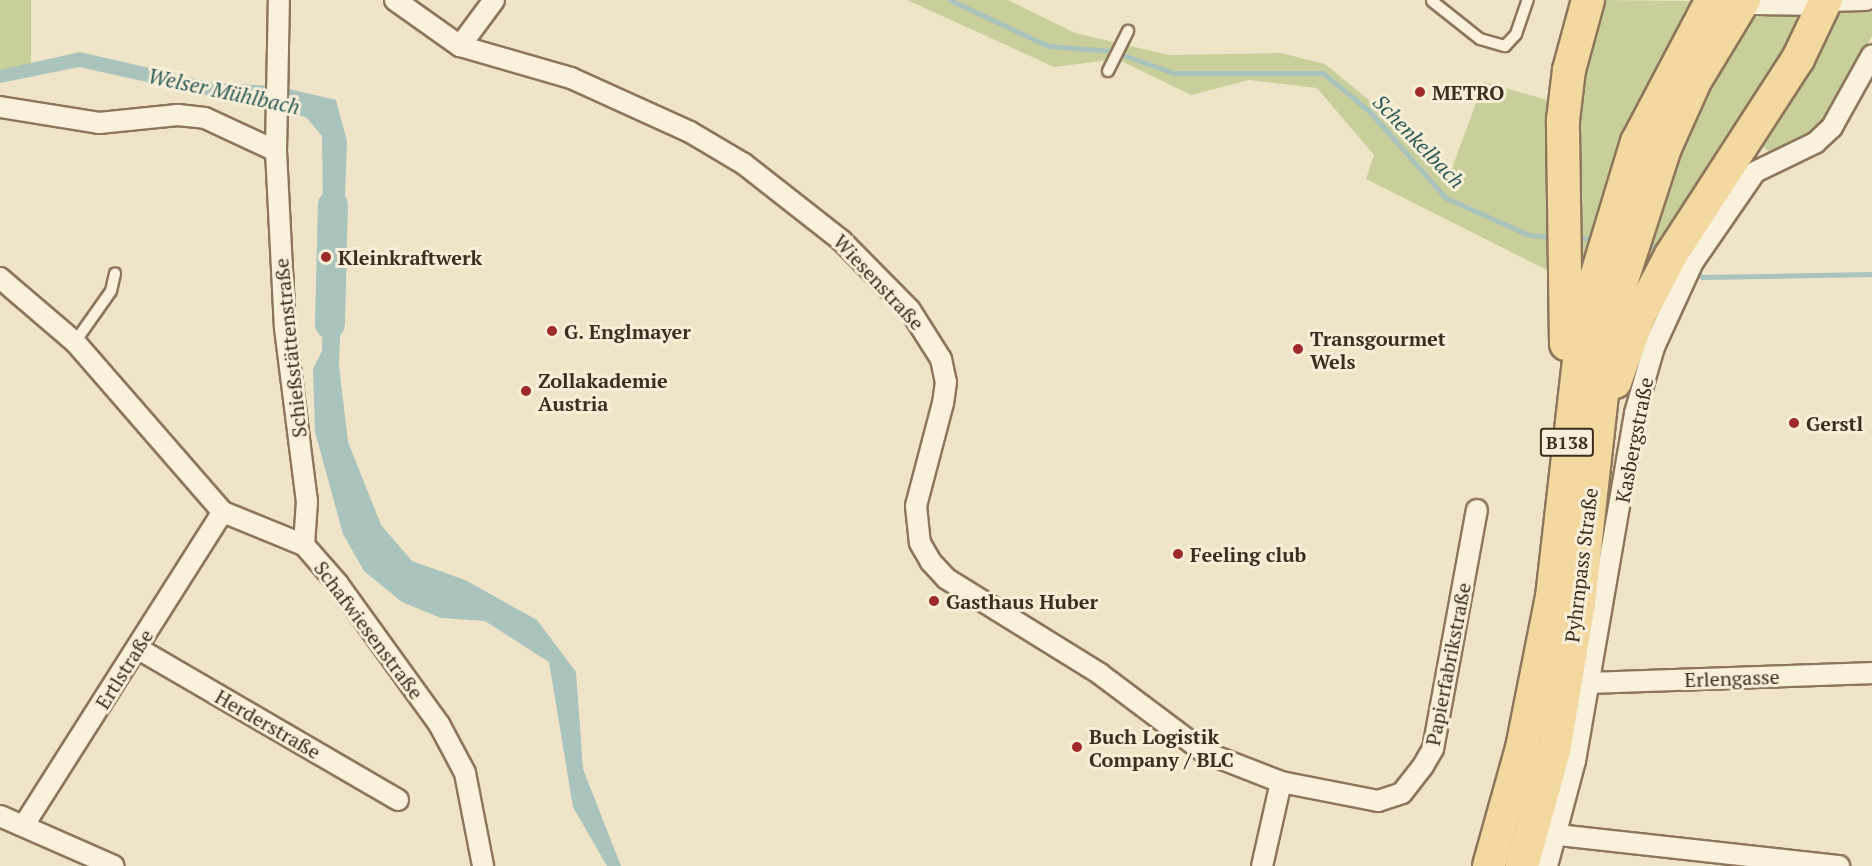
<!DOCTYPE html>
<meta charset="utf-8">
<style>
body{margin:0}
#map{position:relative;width:1872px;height:866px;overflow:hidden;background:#f0e4c8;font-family:"PT Serif",serif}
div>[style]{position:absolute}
.green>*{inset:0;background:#c9cf9b;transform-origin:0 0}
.water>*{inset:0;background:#a9c4bc}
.stream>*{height:5px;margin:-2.5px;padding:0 2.5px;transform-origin:2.5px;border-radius:2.5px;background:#a9c4bc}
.river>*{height:30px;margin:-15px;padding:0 15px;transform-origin:15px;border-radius:15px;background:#a9c4bc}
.roads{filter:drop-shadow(2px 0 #8d765c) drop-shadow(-2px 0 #8d765c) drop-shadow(0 2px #8d765c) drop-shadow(0 -2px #8d765c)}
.service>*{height:10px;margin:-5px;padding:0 5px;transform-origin:5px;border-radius:5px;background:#faf1dc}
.minor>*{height:20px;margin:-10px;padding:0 10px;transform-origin:10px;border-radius:10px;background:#faf1dc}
.secondary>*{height:28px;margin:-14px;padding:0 14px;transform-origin:14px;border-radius:14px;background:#faf1dc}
.primary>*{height:32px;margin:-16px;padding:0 16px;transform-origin:16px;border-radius:16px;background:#f3d9a0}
.dots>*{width:16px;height:16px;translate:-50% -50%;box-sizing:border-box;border:3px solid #f7eed8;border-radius:50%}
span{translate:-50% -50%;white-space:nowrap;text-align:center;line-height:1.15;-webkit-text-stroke:6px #f7eed8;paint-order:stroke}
.shield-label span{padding:2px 4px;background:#f7eed8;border:2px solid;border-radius:4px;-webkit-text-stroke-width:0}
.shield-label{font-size:18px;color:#3d2e20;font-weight:700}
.poi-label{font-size:20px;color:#3d2e20;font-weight:700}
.left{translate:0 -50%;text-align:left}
.street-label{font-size:20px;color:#3d2e20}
.water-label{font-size:21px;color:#2f5d5a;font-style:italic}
</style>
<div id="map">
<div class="green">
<i style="left:0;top:0;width:31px;height:70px"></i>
<i style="clip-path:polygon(907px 0,1008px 0,1075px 33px,1169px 55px,1281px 53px,1325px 64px,1452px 168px,1484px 82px,1551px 101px,1557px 275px,1366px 179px,1374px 155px,1317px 88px,1249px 80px,1191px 95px,1117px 59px,1054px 67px)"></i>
<i style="clip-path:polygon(1599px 0,1692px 1px,1641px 100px,1612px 177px,1578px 299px,1573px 141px,1583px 36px)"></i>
<i style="clip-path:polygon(1872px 12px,1872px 36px,1830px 113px,1809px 139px,1769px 151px,1740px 132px,1621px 335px,1665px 178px,1749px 17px)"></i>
</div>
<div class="water">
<i style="clip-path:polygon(80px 52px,214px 83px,276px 86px,336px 100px,347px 141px,339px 366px,348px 442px,381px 525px,412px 561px,465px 580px,537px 620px,576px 672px,583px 769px,621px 866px,607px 866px,573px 807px,549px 662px,485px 621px,441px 618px,402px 602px,364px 571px,343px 534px,315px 432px,313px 369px,322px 351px,324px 282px,331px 282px,332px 244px,325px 237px,323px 214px,322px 136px,306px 117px,79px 67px,0 83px,0 70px)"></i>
</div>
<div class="stream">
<i style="left:950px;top:0;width:108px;rotate:25.1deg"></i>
<i style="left:1048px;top:46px;width:64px;rotate:4.5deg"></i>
<i style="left:1112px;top:51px;width:66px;rotate:19.5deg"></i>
<i style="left:1174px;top:73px;width:149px"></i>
<i style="left:1323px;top:73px;width:60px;rotate:39.6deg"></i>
<i style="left:1369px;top:111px;width:116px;rotate:48.5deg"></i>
<i style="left:1446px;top:198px;width:91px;rotate:24deg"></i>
<i style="left:1529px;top:235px;width:25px;rotate:5deg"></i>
<i style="left:1575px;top:238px;width:21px;rotate:3deg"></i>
<i style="left:1644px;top:242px;width:21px;rotate:25deg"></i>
<i style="left:1693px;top:271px;width:11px;rotate:34deg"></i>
<i style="left:1702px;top:277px;width:170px;rotate:-1deg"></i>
</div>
<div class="river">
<i style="left:330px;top:324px;width:119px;rotate:-88.6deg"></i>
</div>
<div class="roads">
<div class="service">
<i style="left:1432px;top:1px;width:61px;rotate:38.4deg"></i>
<i style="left:1480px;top:39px;width:26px;rotate:16deg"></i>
<i style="left:1505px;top:46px;width:16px;rotate:-47deg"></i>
<i style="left:1516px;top:34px;width:36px;rotate:-71deg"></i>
<i style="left:1108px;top:71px;width:45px;rotate:-63.4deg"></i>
<i style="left:75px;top:342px;width:62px;rotate:-54.8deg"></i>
<i style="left:111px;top:291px;width:18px;rotate:-77deg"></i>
</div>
<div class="minor">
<i style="left:395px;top:0;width:80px;rotate:35.3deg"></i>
<i style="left:460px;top:46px;width:116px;rotate:16.1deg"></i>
<i style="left:571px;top:78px;width:131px;rotate:24.4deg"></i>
<i style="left:690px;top:132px;width:63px;rotate:30.7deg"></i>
<i style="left:744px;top:164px;width:123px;rotate:38.1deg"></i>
<i style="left:841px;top:240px;width:98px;rotate:45.4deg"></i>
<i style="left:910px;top:310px;width:58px;rotate:57.7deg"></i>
<i style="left:941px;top:359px;width:24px;rotate:78deg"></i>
<i style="left:946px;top:382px;width:21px;rotate:98deg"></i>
<i style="left:943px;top:403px;width:106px;rotate:104.7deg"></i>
<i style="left:916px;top:506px;width:37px;rotate:84deg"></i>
<i style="left:920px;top:543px;width:22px;rotate:60deg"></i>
<i style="left:931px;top:562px;width:23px;rotate:47deg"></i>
<i style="left:947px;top:579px;width:180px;rotate:31.8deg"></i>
<i style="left:1100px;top:674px;width:130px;rotate:36.9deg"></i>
<i style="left:1204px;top:752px;width:83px;rotate:21.3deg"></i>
<i style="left:1281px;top:782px;width:86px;rotate:102.7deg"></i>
<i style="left:1826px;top:1px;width:40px;rotate:-1.4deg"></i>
<i style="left:460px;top:46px;width:57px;rotate:-53.5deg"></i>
<i style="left:0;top:107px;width:100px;rotate:9.2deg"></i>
<i style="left:99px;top:123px;width:79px;rotate:-5.8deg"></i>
<i style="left:178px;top:115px;width:27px;rotate:6deg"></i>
<i style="left:205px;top:118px;width:78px;rotate:24.9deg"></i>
<i style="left:276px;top:151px;width:177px;rotate:87.1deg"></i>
<i style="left:285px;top:328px;width:174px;rotate:82.8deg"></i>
<i style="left:307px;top:501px;width:44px;rotate:93.9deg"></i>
<i style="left:276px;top:151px;width:151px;rotate:-88.9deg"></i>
<i style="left:0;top:278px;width:99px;rotate:40.5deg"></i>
<i style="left:75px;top:342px;width:225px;rotate:49deg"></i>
<i style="left:223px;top:512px;width:87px;rotate:22.2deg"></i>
<i style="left:304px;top:545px;width:52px;rotate:48.9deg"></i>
<i style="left:338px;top:584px;width:173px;rotate:54.2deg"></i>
<i style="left:439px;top:724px;width:55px;rotate:62deg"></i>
<i style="left:465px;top:773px;width:95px;rotate:79deg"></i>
<i style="left:137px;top:648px;width:302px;rotate:30.2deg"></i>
<i style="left:1591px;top:683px;width:281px;rotate:-2deg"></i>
<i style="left:1281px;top:782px;width:99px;rotate:11.1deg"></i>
<i style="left:1378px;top:801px;width:25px;rotate:-18deg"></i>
<i style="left:1402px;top:793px;width:34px;rotate:-52deg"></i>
<i style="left:1423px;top:766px;width:20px;rotate:-60deg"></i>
<i style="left:1433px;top:749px;width:243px;rotate:-79.6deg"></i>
<i style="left:0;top:816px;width:124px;rotate:23.7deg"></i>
<i style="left:24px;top:825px;width:371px;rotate:-57.6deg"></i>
<i style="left:1558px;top:835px;width:283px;rotate:6.3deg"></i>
<i style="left:1547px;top:866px;width:109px;rotate:-75.1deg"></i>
<i style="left:1575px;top:761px;width:353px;rotate:-80.2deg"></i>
<i style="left:1635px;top:413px;width:69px;rotate:-73.9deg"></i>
<i style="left:1654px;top:347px;width:94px;rotate:-65.4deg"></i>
<i style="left:1693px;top:262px;width:109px;rotate:-55.4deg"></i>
<i style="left:1755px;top:172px;width:67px;rotate:-25.8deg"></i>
<i style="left:1815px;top:143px;width:23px;rotate:-43deg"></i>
<i style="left:1832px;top:127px;width:82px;rotate:-60.9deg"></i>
</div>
<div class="secondary">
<i style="left:1754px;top:0;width:72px;rotate:0.8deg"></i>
</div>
<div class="primary">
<i style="left:1566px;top:344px;width:224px;rotate:-90.8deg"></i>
<i style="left:1563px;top:120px;width:50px;rotate:-83.2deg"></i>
<i style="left:1569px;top:70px;width:73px;rotate:-74.8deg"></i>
<i style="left:1615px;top:382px;width:68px;rotate:-70.2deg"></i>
<i style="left:1638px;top:318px;width:71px;rotate:-62.4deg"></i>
<i style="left:1671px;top:255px;width:234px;rotate:-57.1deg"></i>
<i style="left:1798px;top:59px;width:65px;rotate:-64.6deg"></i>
<i style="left:1489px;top:866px;width:123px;rotate:-74.4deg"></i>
<i style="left:1522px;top:748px;width:154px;rotate:-78.8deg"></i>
<i style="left:1552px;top:597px;width:282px;rotate:-83.5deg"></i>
<i style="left:1584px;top:317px;width:183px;rotate:-73.2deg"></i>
<i style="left:1637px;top:142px;width:161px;rotate:-62.2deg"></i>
<i style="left:1522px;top:866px;width:119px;rotate:-74.5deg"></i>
<i style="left:1554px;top:751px;width:150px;rotate:-80.4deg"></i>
<i style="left:1579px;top:603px;width:291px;rotate:-83.7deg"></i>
<i style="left:1611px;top:314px;width:175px;rotate:-72deg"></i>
<i style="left:1665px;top:148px;width:73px;rotate:-65.9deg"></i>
<i style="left:1695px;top:81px;width:95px;rotate:-58.8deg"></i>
</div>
</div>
<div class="dots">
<i style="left:1420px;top:92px;background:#9e2a2b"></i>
<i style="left:326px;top:257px;background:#9e2a2b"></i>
<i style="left:552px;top:331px;background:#9e2a2b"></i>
<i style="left:1298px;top:349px;background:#9e2a2b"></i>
<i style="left:526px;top:391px;background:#9e2a2b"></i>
<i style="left:1794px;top:423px;background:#9e2a2b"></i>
<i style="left:1178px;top:554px;background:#9e2a2b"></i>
<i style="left:934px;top:601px;background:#9e2a2b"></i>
<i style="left:1077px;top:747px;background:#9e2a2b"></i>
</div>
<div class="shield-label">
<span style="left:1567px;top:442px">B138</span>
</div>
<div class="poi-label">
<span class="left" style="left:1432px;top:92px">METRO</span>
<span class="left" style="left:338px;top:257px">Kleinkraftwerk</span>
<span class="left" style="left:564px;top:331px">G. Englmayer</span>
<span class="left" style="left:1310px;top:350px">Transgourmet<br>Wels</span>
<span class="left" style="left:538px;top:392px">Zollakademie<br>Austria</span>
<span class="left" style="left:1806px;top:423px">Gerstl</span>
<span class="left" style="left:1190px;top:554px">Feeling club</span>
<span class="left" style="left:946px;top:601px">Gasthaus Huber</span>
<span class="left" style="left:1089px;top:748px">Buch Logistik<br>Company / BLC</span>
</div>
<div class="street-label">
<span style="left:879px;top:282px;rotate:47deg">Wiesenstraße</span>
<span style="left:290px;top:348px;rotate:-96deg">Schießstättenstraße</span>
<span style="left:1634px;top:440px;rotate:-79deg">Kasbergstraße</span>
<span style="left:1581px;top:565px;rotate:-83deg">Pyhrnpass Straße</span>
<span style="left:369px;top:630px;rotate:53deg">Schafwiesenstraße</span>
<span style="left:1448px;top:664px;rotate:-79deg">Papierfabrikstraße</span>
<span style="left:124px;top:669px;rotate:-58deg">Ertlstraße</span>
<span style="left:1732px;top:678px;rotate:-2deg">Erlengasse</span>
<span style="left:268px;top:724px;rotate:30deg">Herderstraße</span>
</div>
<div class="water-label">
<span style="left:224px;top:91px;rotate:12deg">Welser Mühlbach</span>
<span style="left:1419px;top:141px;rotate:46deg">Schenkelbach</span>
</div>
</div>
